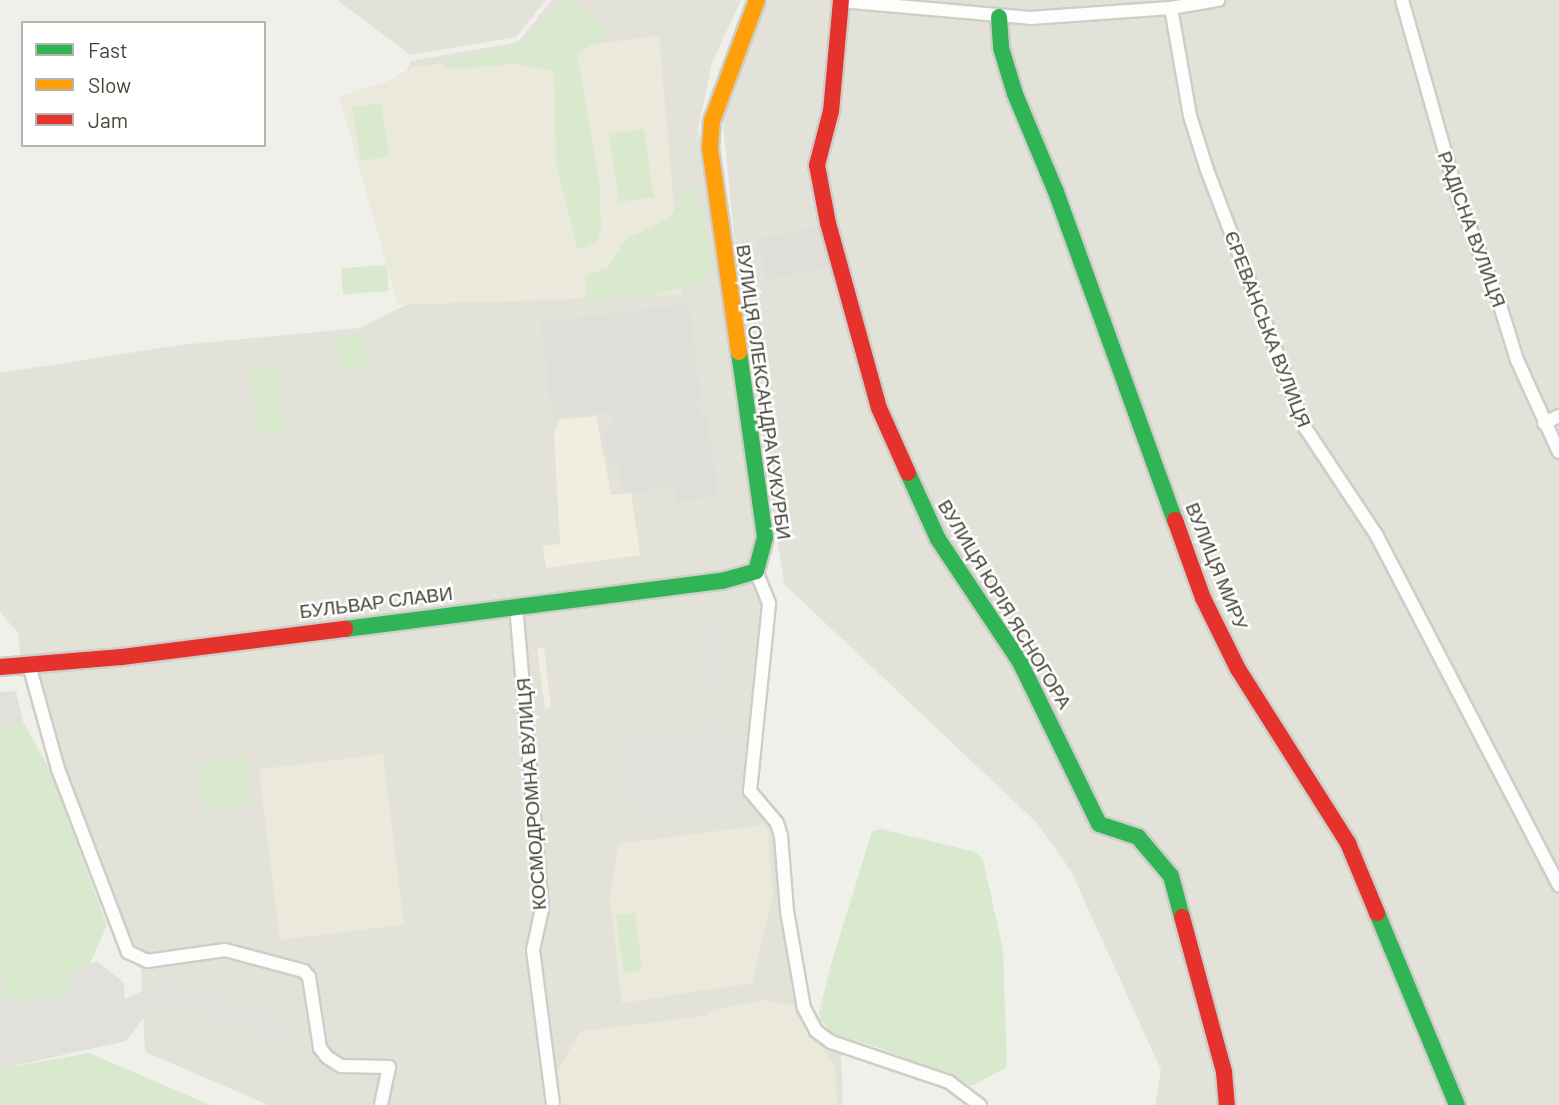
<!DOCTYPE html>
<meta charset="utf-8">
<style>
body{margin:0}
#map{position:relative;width:1559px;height:1105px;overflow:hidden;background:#f0f0eb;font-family:Barlow,sans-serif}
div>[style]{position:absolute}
.residential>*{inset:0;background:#e3e2d8}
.commercial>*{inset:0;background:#f2eedf}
.industrial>*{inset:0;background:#e2e0da}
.education>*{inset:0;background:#eae9db;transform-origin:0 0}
.green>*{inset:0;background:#d8e9cd;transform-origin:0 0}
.parking>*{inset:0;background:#dfdfda;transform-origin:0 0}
.roads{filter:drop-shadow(2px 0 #cecec8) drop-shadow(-2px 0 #cecec8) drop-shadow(0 2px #cecec8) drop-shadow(0 -2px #cecec8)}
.street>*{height:12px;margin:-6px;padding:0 6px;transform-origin:6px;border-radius:6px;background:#fdfdfc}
.fast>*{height:16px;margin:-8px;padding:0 8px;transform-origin:8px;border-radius:8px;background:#30b455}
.slow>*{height:16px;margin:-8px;padding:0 8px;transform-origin:8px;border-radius:8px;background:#ff9f0a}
.jam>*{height:16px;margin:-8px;padding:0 8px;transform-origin:8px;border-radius:8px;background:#e5322d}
span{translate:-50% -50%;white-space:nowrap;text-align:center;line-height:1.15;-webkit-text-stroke:5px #fff;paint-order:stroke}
.street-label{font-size:19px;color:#464337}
.legend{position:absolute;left:21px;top:21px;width:245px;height:126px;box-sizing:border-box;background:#fff;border:2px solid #b5b4af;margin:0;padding:9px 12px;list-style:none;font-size:21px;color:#464337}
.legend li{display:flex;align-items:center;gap:14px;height:35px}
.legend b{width:35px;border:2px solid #b5b4af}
</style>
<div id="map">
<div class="residential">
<i style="clip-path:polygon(337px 0,546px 0,516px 37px,410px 55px)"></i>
<i style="clip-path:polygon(552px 0,741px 0,712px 63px,698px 129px,767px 537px,761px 554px,764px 604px,744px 793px,768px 825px,784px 858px,805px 1025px,841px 1052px,843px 1105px,268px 1105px,145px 1052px,141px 966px,63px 767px,41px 681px,31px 661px,21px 662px,18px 633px,0 612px,0 373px,180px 345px,360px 328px,420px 298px,395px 97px,411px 61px,518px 42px)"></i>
<i style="clip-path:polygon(768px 0,1559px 0,1559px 1105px,1155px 1105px,1161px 1070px,1071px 871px,1037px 823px,784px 584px,737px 265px,722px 114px)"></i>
</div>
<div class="commercial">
<i style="clip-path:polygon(596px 416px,611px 495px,631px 493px,640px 555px,546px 568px,543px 546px,560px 544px,554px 434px,559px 420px)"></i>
<i style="clip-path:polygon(544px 647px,551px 708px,545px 709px,537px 648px)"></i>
</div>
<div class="industrial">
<i style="clip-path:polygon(715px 624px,731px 751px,744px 751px,744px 814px,634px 824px,623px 740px,718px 727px,703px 627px)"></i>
<i style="clip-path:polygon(16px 691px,23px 722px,0 728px,0 692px)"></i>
<i style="clip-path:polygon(97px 961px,124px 983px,125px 999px,167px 979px,225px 1002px,253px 1007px,295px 1033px,288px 1048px,181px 1005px,152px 1007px,126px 1041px,0 1069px,0 981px,5px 985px,2px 1000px)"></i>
</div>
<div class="education">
<i style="clip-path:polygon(659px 36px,682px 295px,398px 305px,339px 96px,386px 82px,413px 67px)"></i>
<i style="left:383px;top:754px;width:172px;height:125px;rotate:83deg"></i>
<i style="clip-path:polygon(763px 825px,768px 831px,773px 894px,752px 983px,622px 1003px,610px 900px,618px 844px)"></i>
<i style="clip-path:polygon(764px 1000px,795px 1006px,797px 1016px,835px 1065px,837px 1105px,558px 1105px,555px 1075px,581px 1031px,705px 1016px,716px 1009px)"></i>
</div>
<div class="green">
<i style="clip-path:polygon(563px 0,571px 1px,607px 31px,603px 39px,577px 53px,600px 189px,601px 228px,598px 241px,578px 250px,556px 163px,554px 71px,515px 64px,452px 69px,439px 63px,523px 43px)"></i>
<i style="left:381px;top:103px;width:54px;height:29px;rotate:81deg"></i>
<i style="left:644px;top:129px;width:69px;height:35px;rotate:82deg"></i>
<i style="clip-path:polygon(694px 180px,713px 259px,704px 282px,641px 298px,585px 300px,587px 275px,608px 267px,627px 238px,669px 219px)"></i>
<i style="left:387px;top:265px;width:26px;height:46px;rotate:86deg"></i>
<i style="left:364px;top:335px;width:32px;height:27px;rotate:85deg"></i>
<i style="left:278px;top:367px;width:64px;height:28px;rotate:84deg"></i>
<i style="clip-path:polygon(23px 722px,49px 768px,107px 925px,90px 964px,73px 971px,66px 998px,2px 1000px,5px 985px,0 981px,0 728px)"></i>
<i style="left:247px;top:758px;width:46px;height:49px;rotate:83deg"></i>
<i style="clip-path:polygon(881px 829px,975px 852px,983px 859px,1003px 950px,1007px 1067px,972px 1086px,877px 1047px,834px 1035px,821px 1021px,819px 1013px,830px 968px,872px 831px)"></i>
<i style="left:635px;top:913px;width:58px;height:19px;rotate:83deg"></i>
<i style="clip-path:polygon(89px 1053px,210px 1105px,0 1105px,0 1069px)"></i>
</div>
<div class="parking">
<i style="left:822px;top:226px;width:42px;height:65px;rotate:79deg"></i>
<i style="left:689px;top:304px;width:97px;height:149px;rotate:83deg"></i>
<i style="clip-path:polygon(694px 403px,708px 420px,718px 496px,677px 502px,673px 487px,623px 494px,619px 464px,608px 465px,604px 432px,614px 421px,613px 412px)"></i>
</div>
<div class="roads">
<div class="street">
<i style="left:1402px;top:0;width:206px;rotate:74.2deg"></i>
<i style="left:1458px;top:198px;width:109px;rotate:68.4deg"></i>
<i style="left:1498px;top:299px;width:64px;rotate:72.7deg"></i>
<i style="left:1517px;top:360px;width:101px;rotate:65.5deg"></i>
<i style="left:841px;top:1px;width:190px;rotate:5.1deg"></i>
<i style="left:1030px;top:18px;width:141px;rotate:-4.1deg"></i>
<i style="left:1171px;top:8px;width:48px;rotate:-9.7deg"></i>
<i style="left:1171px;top:8px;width:110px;rotate:80deg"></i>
<i style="left:1190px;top:116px;width:57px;rotate:72.5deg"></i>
<i style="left:1207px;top:170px;width:277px;rotate:69.1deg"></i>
<i style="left:1306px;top:429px;width:128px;rotate:56.4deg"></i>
<i style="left:1377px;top:536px;width:394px;rotate:62.5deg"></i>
<i style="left:1544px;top:423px;width:17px;rotate:-25deg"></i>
<i style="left:756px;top:571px;width:35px;rotate:68deg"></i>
<i style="left:769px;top:604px;width:188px;rotate:95.8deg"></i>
<i style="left:750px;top:791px;width:42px;rotate:49.8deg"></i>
<i style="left:777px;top:823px;width:14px;rotate:73deg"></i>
<i style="left:781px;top:836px;width:75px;rotate:85.4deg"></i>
<i style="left:787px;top:911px;width:98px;rotate:80.1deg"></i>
<i style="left:804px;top:1008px;width:26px;rotate:62deg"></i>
<i style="left:816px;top:1031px;width:19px;rotate:36deg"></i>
<i style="left:831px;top:1042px;width:125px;rotate:18.7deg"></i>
<i style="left:949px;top:1082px;width:39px;rotate:37deg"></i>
<i style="left:516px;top:605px;width:305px;rotate:85.1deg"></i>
<i style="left:542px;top:909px;width:42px;rotate:102.4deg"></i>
<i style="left:533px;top:950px;width:156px;rotate:82.6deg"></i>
<i style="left:29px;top:665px;width:108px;rotate:74.4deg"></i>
<i style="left:58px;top:769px;width:196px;rotate:69.1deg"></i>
<i style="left:128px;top:952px;width:21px;rotate:25deg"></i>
<i style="left:147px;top:961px;width:79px;rotate:-8deg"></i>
<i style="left:225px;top:950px;width:82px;rotate:14.9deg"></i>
<i style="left:304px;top:971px;width:8px;rotate:50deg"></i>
<i style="left:309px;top:977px;width:72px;rotate:81.2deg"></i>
<i style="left:320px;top:1048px;width:11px;rotate:52deg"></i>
<i style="left:327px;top:1057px;width:17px;rotate:33deg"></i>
<i style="left:341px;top:1066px;width:48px;rotate:1.2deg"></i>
<i style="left:389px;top:1067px;width:39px;rotate:102deg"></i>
</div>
<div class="fast">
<i style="left:999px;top:17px;width:31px;rotate:86deg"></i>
<i style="left:1001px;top:48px;width:48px;rotate:73.1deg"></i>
<i style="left:1015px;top:94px;width:106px;rotate:67.3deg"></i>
<i style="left:1056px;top:192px;width:349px;rotate:70.1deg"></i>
<i style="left:908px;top:473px;width:72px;rotate:65.6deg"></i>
<i style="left:938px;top:539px;width:148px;rotate:56.3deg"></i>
<i style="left:1020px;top:662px;width:180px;rotate:64deg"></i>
<i style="left:1099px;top:824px;width:41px;rotate:18.4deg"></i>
<i style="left:1138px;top:837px;width:51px;rotate:49.8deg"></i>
<i style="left:1171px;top:876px;width:42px;rotate:75deg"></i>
<i style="left:345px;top:629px;width:380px;rotate:-7.3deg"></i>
<i style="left:722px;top:581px;width:35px;rotate:-16deg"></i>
<i style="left:756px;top:571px;width:35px;rotate:-75deg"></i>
<i style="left:765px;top:537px;width:187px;rotate:-98deg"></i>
<i style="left:1377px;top:913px;width:208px;rotate:67.4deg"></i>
</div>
<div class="slow">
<i style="left:739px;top:352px;width:206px;rotate:-98.1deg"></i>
<i style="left:710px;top:148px;width:27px;rotate:-86deg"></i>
<i style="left:712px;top:121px;width:129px;rotate:-69.6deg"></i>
</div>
<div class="jam">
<i style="left:841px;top:0;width:111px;rotate:95.1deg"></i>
<i style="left:831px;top:111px;width:56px;rotate:104.5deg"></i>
<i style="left:817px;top:165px;width:59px;rotate:79.3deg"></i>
<i style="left:828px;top:223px;width:192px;rotate:74.6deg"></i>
<i style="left:879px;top:408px;width:71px;rotate:66deg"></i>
<i style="left:1175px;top:520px;width:83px;rotate:70.3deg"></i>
<i style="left:1203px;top:598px;width:79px;rotate:63.8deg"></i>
<i style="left:1238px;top:669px;width:206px;rotate:57.7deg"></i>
<i style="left:1348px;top:843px;width:76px;rotate:67.5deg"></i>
<i style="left:0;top:667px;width:122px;rotate:-4.7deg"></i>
<i style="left:122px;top:657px;width:225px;rotate:-7.2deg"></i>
<i style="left:1182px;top:917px;width:161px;rotate:74.8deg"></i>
<i style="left:1224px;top:1072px;width:33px;rotate:85deg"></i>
</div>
</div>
<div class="street-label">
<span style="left:1472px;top:229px;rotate:70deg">РАДІСНА ВУЛИЦЯ</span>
<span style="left:1268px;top:329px;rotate:69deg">ЄРЕВАНСЬКА ВУЛИЦЯ</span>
<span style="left:764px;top:392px;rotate:82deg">ВУЛИЦЯ ОЛЕКСАНДРА КУКУРБИ</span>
<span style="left:1217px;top:566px;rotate:68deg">ВУЛИЦЯ МИРУ</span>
<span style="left:376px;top:602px;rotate:-7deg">БУЛЬВАР СЛАВИ</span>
<span style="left:1005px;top:604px;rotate:59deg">ВУЛИЦЯ ЮРІЯ ЯСНОГОРА</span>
<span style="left:531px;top:794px;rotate:-94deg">КОСМОДРОМНА ВУЛИЦЯ</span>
</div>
<ul class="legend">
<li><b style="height:9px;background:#30b455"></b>Fast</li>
<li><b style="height:9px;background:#ff9f0a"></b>Slow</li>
<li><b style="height:9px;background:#e5322d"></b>Jam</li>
</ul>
</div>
